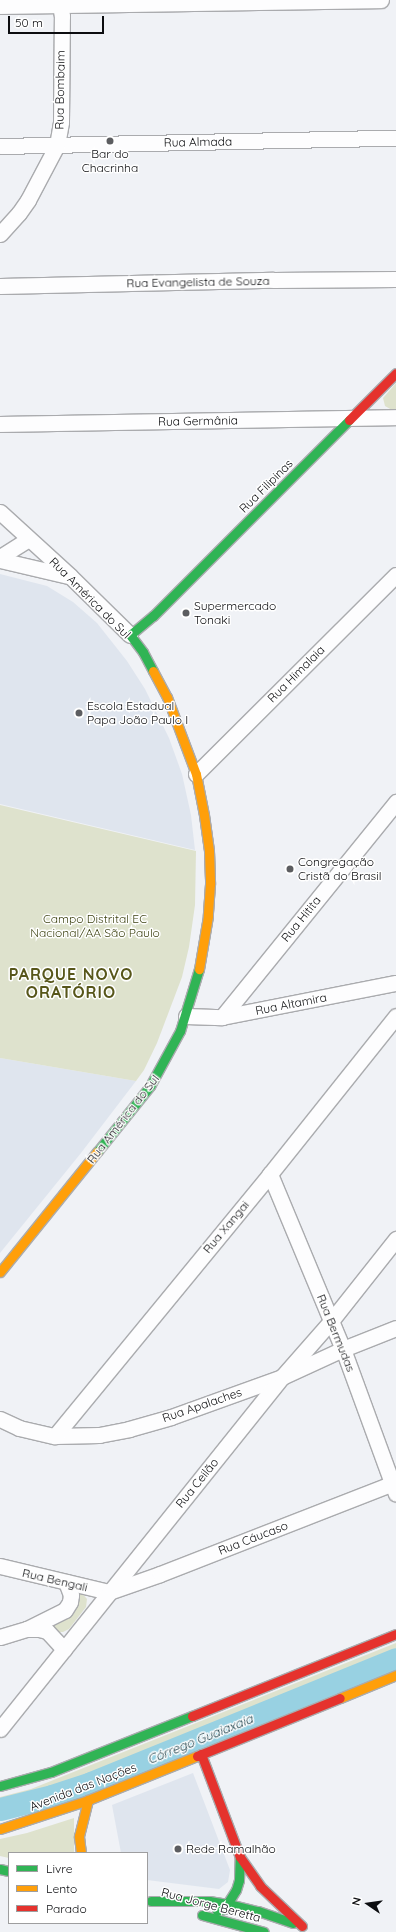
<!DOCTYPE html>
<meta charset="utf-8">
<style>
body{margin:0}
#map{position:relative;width:396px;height:1932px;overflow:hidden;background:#f0f2f6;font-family:Quicksand,sans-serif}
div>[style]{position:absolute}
.built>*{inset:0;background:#dfe5ee}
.green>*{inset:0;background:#dee2cd}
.river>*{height:23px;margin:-11.5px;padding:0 11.5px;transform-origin:11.5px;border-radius:11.5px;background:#98d1e2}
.roads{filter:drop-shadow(1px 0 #aaabae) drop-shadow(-1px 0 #aaabae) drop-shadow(0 1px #aaabae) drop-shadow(0 -1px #aaabae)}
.street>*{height:15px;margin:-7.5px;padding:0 7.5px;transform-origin:7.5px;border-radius:7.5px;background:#fdfdfe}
.fast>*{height:9px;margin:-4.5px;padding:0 4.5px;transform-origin:4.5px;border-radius:4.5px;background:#30b455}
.slow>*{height:9px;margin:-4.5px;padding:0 4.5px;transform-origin:4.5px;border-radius:4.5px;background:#ff9f0a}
.jam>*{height:9px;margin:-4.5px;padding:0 4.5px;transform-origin:4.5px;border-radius:4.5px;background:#e5322d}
.dots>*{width:11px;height:11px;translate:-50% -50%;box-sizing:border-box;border:2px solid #fff;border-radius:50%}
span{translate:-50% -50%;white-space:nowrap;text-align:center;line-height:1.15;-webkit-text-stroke:3px #fff;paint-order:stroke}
.street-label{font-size:12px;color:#0c0d10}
.poi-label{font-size:12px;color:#0c0d10}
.left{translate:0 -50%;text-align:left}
.park-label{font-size:12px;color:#3e4313}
.water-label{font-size:13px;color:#113842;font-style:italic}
.district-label{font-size:16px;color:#57561a;font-weight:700;letter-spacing:1px}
.legend{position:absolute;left:8px;top:1852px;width:140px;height:72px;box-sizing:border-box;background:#fff;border:1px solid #9e9e9f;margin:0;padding:5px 7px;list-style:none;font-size:12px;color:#0c0d10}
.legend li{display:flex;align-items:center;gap:8px;height:20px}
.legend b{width:20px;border:1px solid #9e9e9f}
.north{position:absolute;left:348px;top:1884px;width:40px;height:40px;-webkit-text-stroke:3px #fff;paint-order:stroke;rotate:283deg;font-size:11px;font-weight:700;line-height:16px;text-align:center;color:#0c0d10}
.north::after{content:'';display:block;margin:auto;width:14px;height:18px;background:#0c0d10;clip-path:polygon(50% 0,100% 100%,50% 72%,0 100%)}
.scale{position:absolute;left:8px;top:16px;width:96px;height:18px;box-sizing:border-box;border:2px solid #0c0d10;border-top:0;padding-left:5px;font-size:12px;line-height:14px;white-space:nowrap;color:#0c0d10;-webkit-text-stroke:3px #fff;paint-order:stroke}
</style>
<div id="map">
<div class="built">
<i style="clip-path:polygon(0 574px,47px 586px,73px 602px,97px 623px,127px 661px,145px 689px,169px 738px,182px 774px,191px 815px,195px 850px,0 804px)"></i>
<i style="clip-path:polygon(0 1058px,136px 1081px,81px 1153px,0 1253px)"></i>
<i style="clip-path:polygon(193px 1773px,230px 1870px,228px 1882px,219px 1889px,147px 1880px,147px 1853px,121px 1853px,112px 1805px)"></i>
</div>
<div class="green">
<i style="clip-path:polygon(396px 383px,396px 410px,392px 410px,385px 406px,383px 398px)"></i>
<i style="clip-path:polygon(0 805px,196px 851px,195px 905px,189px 947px,182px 977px,157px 1043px,144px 1070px,136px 1081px,0 1058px)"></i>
<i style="clip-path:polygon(80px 1591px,87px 1599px,86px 1607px,69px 1629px,63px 1632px,58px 1632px,50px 1624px,74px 1592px)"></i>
<i style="clip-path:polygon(396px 1643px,396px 1654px,89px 1779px,51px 1791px,0 1804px,0 1797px,31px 1789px)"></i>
<i style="clip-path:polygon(74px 1818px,74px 1853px,9px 1853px,9px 1858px,0 1856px,0 1839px,27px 1833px)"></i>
</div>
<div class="river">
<i style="left:0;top:1809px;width:54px;rotate:-14deg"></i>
<i style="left:52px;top:1796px;width:41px;rotate:-18.4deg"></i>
<i style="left:91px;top:1783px;width:329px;rotate:-22.1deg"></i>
</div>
<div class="roads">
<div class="street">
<i style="left:0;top:6px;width:381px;rotate:-0.9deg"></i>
<i style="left:0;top:146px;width:396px;rotate:-1.2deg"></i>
<i style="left:0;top:234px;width:28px;rotate:-48deg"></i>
<i style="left:19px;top:213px;width:16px;rotate:-55deg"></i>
<i style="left:28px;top:200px;width:62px;rotate:-62.2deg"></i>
<i style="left:57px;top:145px;width:23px;rotate:-80deg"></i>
<i style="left:61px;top:122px;width:106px;rotate:-89.5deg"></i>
<i style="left:62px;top:16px;width:16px;rotate:-101deg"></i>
<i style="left:0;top:286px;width:273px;rotate:-1.3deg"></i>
<i style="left:273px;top:280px;width:123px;rotate:-0.5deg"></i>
<i style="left:0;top:424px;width:396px;rotate:-1deg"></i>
<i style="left:0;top:512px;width:95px;rotate:42.4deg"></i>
<i style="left:70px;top:576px;width:84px;rotate:44.5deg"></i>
<i style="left:0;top:557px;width:34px;rotate:-32deg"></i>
<i style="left:0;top:560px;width:71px;rotate:13.1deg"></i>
<i style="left:196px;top:774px;width:282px;rotate:-44.9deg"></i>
<i style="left:186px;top:1016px;width:36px;rotate:2deg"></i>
<i style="left:222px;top:1017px;width:177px;rotate:-11.1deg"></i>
<i style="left:222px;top:1017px;width:277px;rotate:-51deg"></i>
<i style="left:270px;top:1174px;width:190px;rotate:67.4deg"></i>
<i style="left:343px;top:1349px;width:154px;rotate:69.9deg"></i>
<i style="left:0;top:1419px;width:21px;rotate:25deg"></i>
<i style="left:19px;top:1428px;width:37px;rotate:13deg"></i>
<i style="left:55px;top:1436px;width:44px;rotate:-1.3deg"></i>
<i style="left:99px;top:1435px;width:31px;rotate:-11deg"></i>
<i style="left:129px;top:1429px;width:44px;rotate:-15.9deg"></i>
<i style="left:171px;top:1417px;width:118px;rotate:-19.8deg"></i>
<i style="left:282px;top:1377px;width:67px;rotate:-24.7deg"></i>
<i style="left:343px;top:1349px;width:57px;rotate:-21.6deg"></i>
<i style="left:55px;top:1436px;width:339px;rotate:-50.6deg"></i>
<i style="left:270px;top:1174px;width:202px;rotate:-51.4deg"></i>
<i style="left:0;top:1566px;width:112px;rotate:13.4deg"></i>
<i style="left:109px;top:1592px;width:54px;rotate:-19.4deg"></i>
<i style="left:160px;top:1574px;width:253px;rotate:-21.3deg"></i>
<i style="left:27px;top:1629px;width:12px"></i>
<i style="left:39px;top:1629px;width:8px;rotate:14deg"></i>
<i style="left:47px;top:1631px;width:25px;rotate:47deg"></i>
<i style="left:0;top:1637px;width:28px;rotate:-17deg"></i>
<i style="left:27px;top:1629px;width:42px;rotate:-26.6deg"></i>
<i style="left:65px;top:1610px;width:9px;rotate:-58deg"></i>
<i style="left:70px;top:1602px;width:7px;rotate:-82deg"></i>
<i style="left:71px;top:1595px;width:14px;rotate:-111deg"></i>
<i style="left:0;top:1729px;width:451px;rotate:-51.3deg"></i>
<i style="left:282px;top:1377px;width:74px;rotate:-48.8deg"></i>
<i style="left:331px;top:1321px;width:105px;rotate:-51.6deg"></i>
</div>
<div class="fast">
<i style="left:153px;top:671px;width:21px;rotate:-118deg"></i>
<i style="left:143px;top:652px;width:21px;rotate:-127deg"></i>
<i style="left:130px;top:635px;width:30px;rotate:-40deg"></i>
<i style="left:153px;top:616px;width:277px;rotate:-45deg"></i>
<i style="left:97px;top:1152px;width:85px;rotate:-51.2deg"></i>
<i style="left:150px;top:1086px;width:63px;rotate:-61.4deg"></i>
<i style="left:180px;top:1031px;width:65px;rotate:-73deg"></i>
<i style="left:0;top:1786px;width:53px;rotate:-15.4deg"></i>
<i style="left:51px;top:1772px;width:152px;rotate:-21.7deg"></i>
<i style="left:0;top:1869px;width:9px;rotate:13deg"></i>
<i style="left:151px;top:1901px;width:58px"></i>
<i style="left:209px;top:1901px;width:20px;rotate:9deg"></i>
<i style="left:229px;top:1904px;width:30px;rotate:14deg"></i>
<i style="left:258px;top:1911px;width:37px;rotate:19deg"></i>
<i style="left:217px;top:1911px;width:7px;rotate:-16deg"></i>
<i style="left:224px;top:1909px;width:22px;rotate:-58deg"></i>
<i style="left:236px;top:1890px;width:10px;rotate:-73deg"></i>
<i style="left:239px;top:1880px;width:23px;rotate:-88deg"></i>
<i style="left:202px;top:1915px;width:64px;rotate:15.3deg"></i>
</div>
<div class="slow">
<i style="left:153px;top:671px;width:30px;rotate:62deg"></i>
<i style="left:167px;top:697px;width:82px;rotate:69.4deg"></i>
<i style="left:196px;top:774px;width:42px;rotate:79deg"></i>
<i style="left:204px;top:815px;width:36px;rotate:82deg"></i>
<i style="left:209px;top:851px;width:33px;rotate:88deg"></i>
<i style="left:210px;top:884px;width:32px;rotate:94deg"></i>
<i style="left:208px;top:916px;width:54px;rotate:99.6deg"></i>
<i style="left:0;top:1272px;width:154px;rotate:-51.1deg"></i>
<i style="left:340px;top:1698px;width:61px;rotate:-22.3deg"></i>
<i style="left:0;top:1829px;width:93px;rotate:-18.2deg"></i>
<i style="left:88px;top:1800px;width:118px;rotate:-22deg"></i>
<i style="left:81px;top:1853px;width:17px;rotate:-97deg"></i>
<i style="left:79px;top:1836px;width:37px;rotate:-76deg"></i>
</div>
<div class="jam">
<i style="left:349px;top:420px;width:66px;rotate:-45deg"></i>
<i style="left:192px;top:1716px;width:220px;rotate:-21.9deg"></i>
<i style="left:201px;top:1754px;width:110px;rotate:69.3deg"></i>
<i style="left:240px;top:1857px;width:35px;rotate:55deg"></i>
<i style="left:260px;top:1886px;width:58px;rotate:43.6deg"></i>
<i style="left:197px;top:1756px;width:154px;rotate:-22.1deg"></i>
</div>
</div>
<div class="dots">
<i style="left:110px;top:141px;background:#5c5d60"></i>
<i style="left:186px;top:613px;background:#5c5d60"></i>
<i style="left:79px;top:713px;background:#5c5d60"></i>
<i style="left:290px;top:869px;background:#5c5d60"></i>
<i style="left:178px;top:1849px;background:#5c5d60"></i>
</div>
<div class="street-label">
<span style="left:60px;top:90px;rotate:-89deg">Rua Bombaim</span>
<span style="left:198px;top:142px;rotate:-1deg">Rua Almada</span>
<span style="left:198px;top:282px;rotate:-1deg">Rua Evangelista de Souza</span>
<span style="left:198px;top:421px;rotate:-1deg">Rua Germânia</span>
<span style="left:266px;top:486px;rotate:-45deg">Rua Filipinas</span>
<span style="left:90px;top:598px;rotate:45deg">Rua América do Sul</span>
<span style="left:296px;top:674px;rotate:-45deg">Rua Himalaia</span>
<span style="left:301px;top:919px;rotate:-51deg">Rua Hitita</span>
<span style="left:291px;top:1004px;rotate:-11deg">Rua Altamira</span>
<span style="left:123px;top:1119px;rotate:-52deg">Rua América do Sul</span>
<span style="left:226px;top:1227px;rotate:-50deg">Rua Xangai</span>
<span style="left:336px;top:1333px;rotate:68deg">Rua Bermudas</span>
<span style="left:202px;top:1405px;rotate:-19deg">Rua Apalaches</span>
<span style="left:197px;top:1483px;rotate:-51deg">Rua Ceilão</span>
<span style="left:253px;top:1538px;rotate:-21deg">Rua Cáucaso</span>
<span style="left:55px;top:1580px;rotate:13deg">Rua Bengali</span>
<span style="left:83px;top:1787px;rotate:-21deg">Avenida das Nações</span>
<span style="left:211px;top:1905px;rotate:15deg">Rua Jorge Beretta</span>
</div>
<div class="poi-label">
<span style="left:110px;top:161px">Bar do<br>Chacrinha</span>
<span class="left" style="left:194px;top:613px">Supermercado<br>Tonaki</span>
<span class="left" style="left:87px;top:713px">Escola Estadual<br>Papa João Paulo I</span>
<span class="left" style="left:298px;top:869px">Congregação<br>Cristã do Brasil</span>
<span class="left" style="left:186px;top:1849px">Rede Ramalhão</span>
</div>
<div class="park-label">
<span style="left:95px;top:926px">Campo Distrital EC<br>Nacional/AA São Paulo</span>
</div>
<div class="water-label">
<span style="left:200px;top:1739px;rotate:-22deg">Córrego Guaiaxaia</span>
</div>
<div class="district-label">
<span style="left:71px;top:983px">PARQUE NOVO<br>ORATÓRIO</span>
</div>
<ul class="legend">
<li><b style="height:5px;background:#30b455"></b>Livre</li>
<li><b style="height:5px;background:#ff9f0a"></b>Lento</li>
<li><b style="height:5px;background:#e5322d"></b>Parado</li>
</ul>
<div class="north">N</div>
<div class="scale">50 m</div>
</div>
